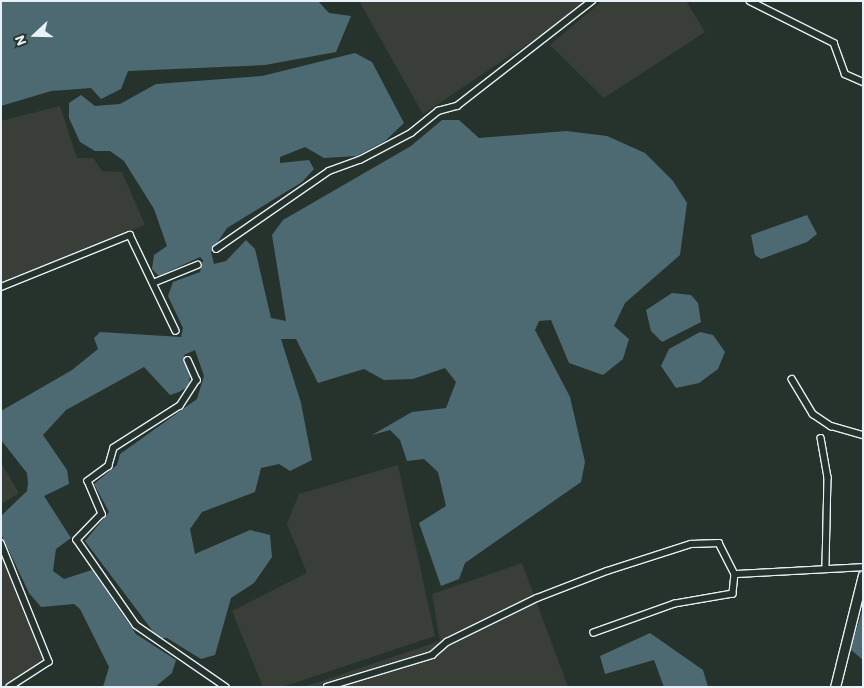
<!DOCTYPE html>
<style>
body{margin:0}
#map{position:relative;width:864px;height:688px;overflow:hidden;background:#26332d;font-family:Itim,sans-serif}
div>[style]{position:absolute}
.built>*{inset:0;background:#393f38}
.water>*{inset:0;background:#4d6a73}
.roads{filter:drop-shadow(1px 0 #e8f1f8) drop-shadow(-1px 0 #e8f1f8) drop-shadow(0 1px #e8f1f8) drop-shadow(0 -1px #e8f1f8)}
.street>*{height:5.5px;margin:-2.75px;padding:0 2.75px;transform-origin:2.75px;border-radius:2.75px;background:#26332d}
.secondary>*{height:9px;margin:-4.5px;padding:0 4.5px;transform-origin:4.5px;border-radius:4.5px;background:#26332d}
span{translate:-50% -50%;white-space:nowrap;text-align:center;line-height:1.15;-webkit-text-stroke:4px #26332d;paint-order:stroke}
.frame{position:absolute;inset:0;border:2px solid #e8f1f8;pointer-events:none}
.north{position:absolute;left:10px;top:10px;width:50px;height:50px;-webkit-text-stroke:4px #26332d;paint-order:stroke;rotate:249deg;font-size:14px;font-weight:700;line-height:20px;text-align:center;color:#e8f1f8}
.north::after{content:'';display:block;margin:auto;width:18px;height:22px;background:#e8f1f8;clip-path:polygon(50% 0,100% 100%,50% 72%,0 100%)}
</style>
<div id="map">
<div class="built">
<i style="clip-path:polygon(359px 1px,592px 1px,423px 114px)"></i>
<i style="clip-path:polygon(602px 1px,686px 1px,705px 32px,604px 98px,550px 45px)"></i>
<i style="clip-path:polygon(60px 106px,77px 158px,93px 158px,102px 171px,122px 172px,145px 225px,1px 282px,1px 121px)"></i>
<i style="clip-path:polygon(1px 463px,19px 493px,1px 504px)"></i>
<i style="clip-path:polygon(398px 465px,435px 636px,282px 687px,263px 687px,232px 611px,307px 573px,287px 524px,299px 494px)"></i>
<i style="clip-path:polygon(1px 554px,45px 661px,4px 687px,1px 687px)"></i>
<i style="clip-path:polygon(522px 563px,568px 687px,304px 687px,440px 641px,432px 594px)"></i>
</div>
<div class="water">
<i style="clip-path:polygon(1px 1px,318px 1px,329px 13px,351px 16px,336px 52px,265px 65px,128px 71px,121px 89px,101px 99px,91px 88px,51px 91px,1px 106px)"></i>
<i style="clip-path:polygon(355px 53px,372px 62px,404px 123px,385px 141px,357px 156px,324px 158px,305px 147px,280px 157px,280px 163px,309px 160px,314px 169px,302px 182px,227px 228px,211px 252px,214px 264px,226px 261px,246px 240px,255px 249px,271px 318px,286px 321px,272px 235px,283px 220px,411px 146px,442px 120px,459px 120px,479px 138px,566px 131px,607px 136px,645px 153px,673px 181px,687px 203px,680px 255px,625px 303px,614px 326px,629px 339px,623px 359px,603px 375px,569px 363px,551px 320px,539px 321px,535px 330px,570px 397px,585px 462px,581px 482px,465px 563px,459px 579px,441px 586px,419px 523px,446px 506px,438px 472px,424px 459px,407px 461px,400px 440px,390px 430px,372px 435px,412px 412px,446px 408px,456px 382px,445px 368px,413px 379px,384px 380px,364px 369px,318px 383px,296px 339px,281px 339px,301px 403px,312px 460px,290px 471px,279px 464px,261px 468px,255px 492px,202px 512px,190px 529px,195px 554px,250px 530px,270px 535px,272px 557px,254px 583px,231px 598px,215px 655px,201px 659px,167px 638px,158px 638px,85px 541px,109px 512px,94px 484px,117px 465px,120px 454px,197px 399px,204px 376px,195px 350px,184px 355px,190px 376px,189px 386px,179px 392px,170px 395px,144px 367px,66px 410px,43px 435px,67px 470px,69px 484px,44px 496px,71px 538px,56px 549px,53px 571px,64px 579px,92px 570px,136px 634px,176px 660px,172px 673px,155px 687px,103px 687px,109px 667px,80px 609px,74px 604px,41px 607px,29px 593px,1px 534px,1px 516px,27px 491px,28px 483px,27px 473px,1px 440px,1px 411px,72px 370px,98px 349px,94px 338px,100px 332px,181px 337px,183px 328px,168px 296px,173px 282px,200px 272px,203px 260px,200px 257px,159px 276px,152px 269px,154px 255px,167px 246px,154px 209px,124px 161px,110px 151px,95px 151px,80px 142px,69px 118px,69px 103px,81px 95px,95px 106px,120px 104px,156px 84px,262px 76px)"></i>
<i style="clip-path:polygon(807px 215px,817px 234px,807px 242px,761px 259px,755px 255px,751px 235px)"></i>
<i style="clip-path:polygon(672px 293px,691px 295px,698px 303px,701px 322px,662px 342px,651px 331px,646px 310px)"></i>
<i style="clip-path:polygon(700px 332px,713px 335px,725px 352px,718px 369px,699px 383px,676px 388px,661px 366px,669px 349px)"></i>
<i style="clip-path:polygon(863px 609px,863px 660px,850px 649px)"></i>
<i style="clip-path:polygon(650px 633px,703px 670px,708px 687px,664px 687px,654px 660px,605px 674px,600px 656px)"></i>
</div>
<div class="roads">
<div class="street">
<i style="left:750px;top:1px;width:94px;rotate:26.6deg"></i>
<i style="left:834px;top:43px;width:33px;rotate:70deg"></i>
<i style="left:845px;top:74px;width:20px;rotate:24deg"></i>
<i style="left:216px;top:249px;width:137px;rotate:-34.6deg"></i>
<i style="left:329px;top:171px;width:33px;rotate:-20deg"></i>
<i style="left:360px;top:160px;width:58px;rotate:-27.9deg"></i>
<i style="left:411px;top:133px;width:35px;rotate:-39deg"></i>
<i style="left:438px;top:111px;width:20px;rotate:-15deg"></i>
<i style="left:457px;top:106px;width:171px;rotate:-37.9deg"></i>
<i style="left:153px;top:283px;width:48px;rotate:-22.2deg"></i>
<i style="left:1px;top:287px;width:139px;rotate:-22deg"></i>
<i style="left:130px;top:235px;width:106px;rotate:64.4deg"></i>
<i style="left:188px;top:360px;width:22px;rotate:66deg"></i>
<i style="left:197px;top:380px;width:31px;rotate:123deg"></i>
<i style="left:180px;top:406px;width:78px;rotate:147.5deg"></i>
<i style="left:114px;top:448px;width:19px;rotate:106deg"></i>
<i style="left:109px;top:466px;width:26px;rotate:144deg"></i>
<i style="left:88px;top:481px;width:36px;rotate:67deg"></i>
<i style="left:102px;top:514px;width:36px;rotate:134deg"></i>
<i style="left:77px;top:540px;width:103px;rotate:55.2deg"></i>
<i style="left:136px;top:625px;width:109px;rotate:34.6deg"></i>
<i style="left:792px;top:379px;width:41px;rotate:59deg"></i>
<i style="left:813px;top:414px;width:22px;rotate:34deg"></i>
<i style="left:831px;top:426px;width:33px;rotate:16deg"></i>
<i style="left:821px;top:438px;width:40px;rotate:80deg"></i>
<i style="left:828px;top:477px;width:88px;rotate:91.3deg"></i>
<i style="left:1px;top:543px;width:128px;rotate:68deg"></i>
<i style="left:49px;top:662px;width:46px;rotate:147.3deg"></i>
<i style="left:735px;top:574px;width:128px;rotate:-3.1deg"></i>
<i style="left:327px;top:687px;width:110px;rotate:-16.9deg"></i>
<i style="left:432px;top:655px;width:20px;rotate:-41deg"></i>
<i style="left:447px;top:642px;width:100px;rotate:-26.1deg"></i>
<i style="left:537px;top:598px;width:75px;rotate:-21.1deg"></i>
<i style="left:607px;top:571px;width:88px;rotate:-17.8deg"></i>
<i style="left:691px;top:544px;width:28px;rotate:-2deg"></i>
<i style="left:719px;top:543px;width:35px;rotate:63deg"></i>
<i style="left:735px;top:574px;width:20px;rotate:96deg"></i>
<i style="left:733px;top:594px;width:59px;rotate:170.2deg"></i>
<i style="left:675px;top:604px;width:86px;rotate:160.3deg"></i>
</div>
<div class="secondary">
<i style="left:835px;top:687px;width:115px;rotate:-76deg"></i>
</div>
</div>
<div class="frame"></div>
<div class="north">N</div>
</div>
